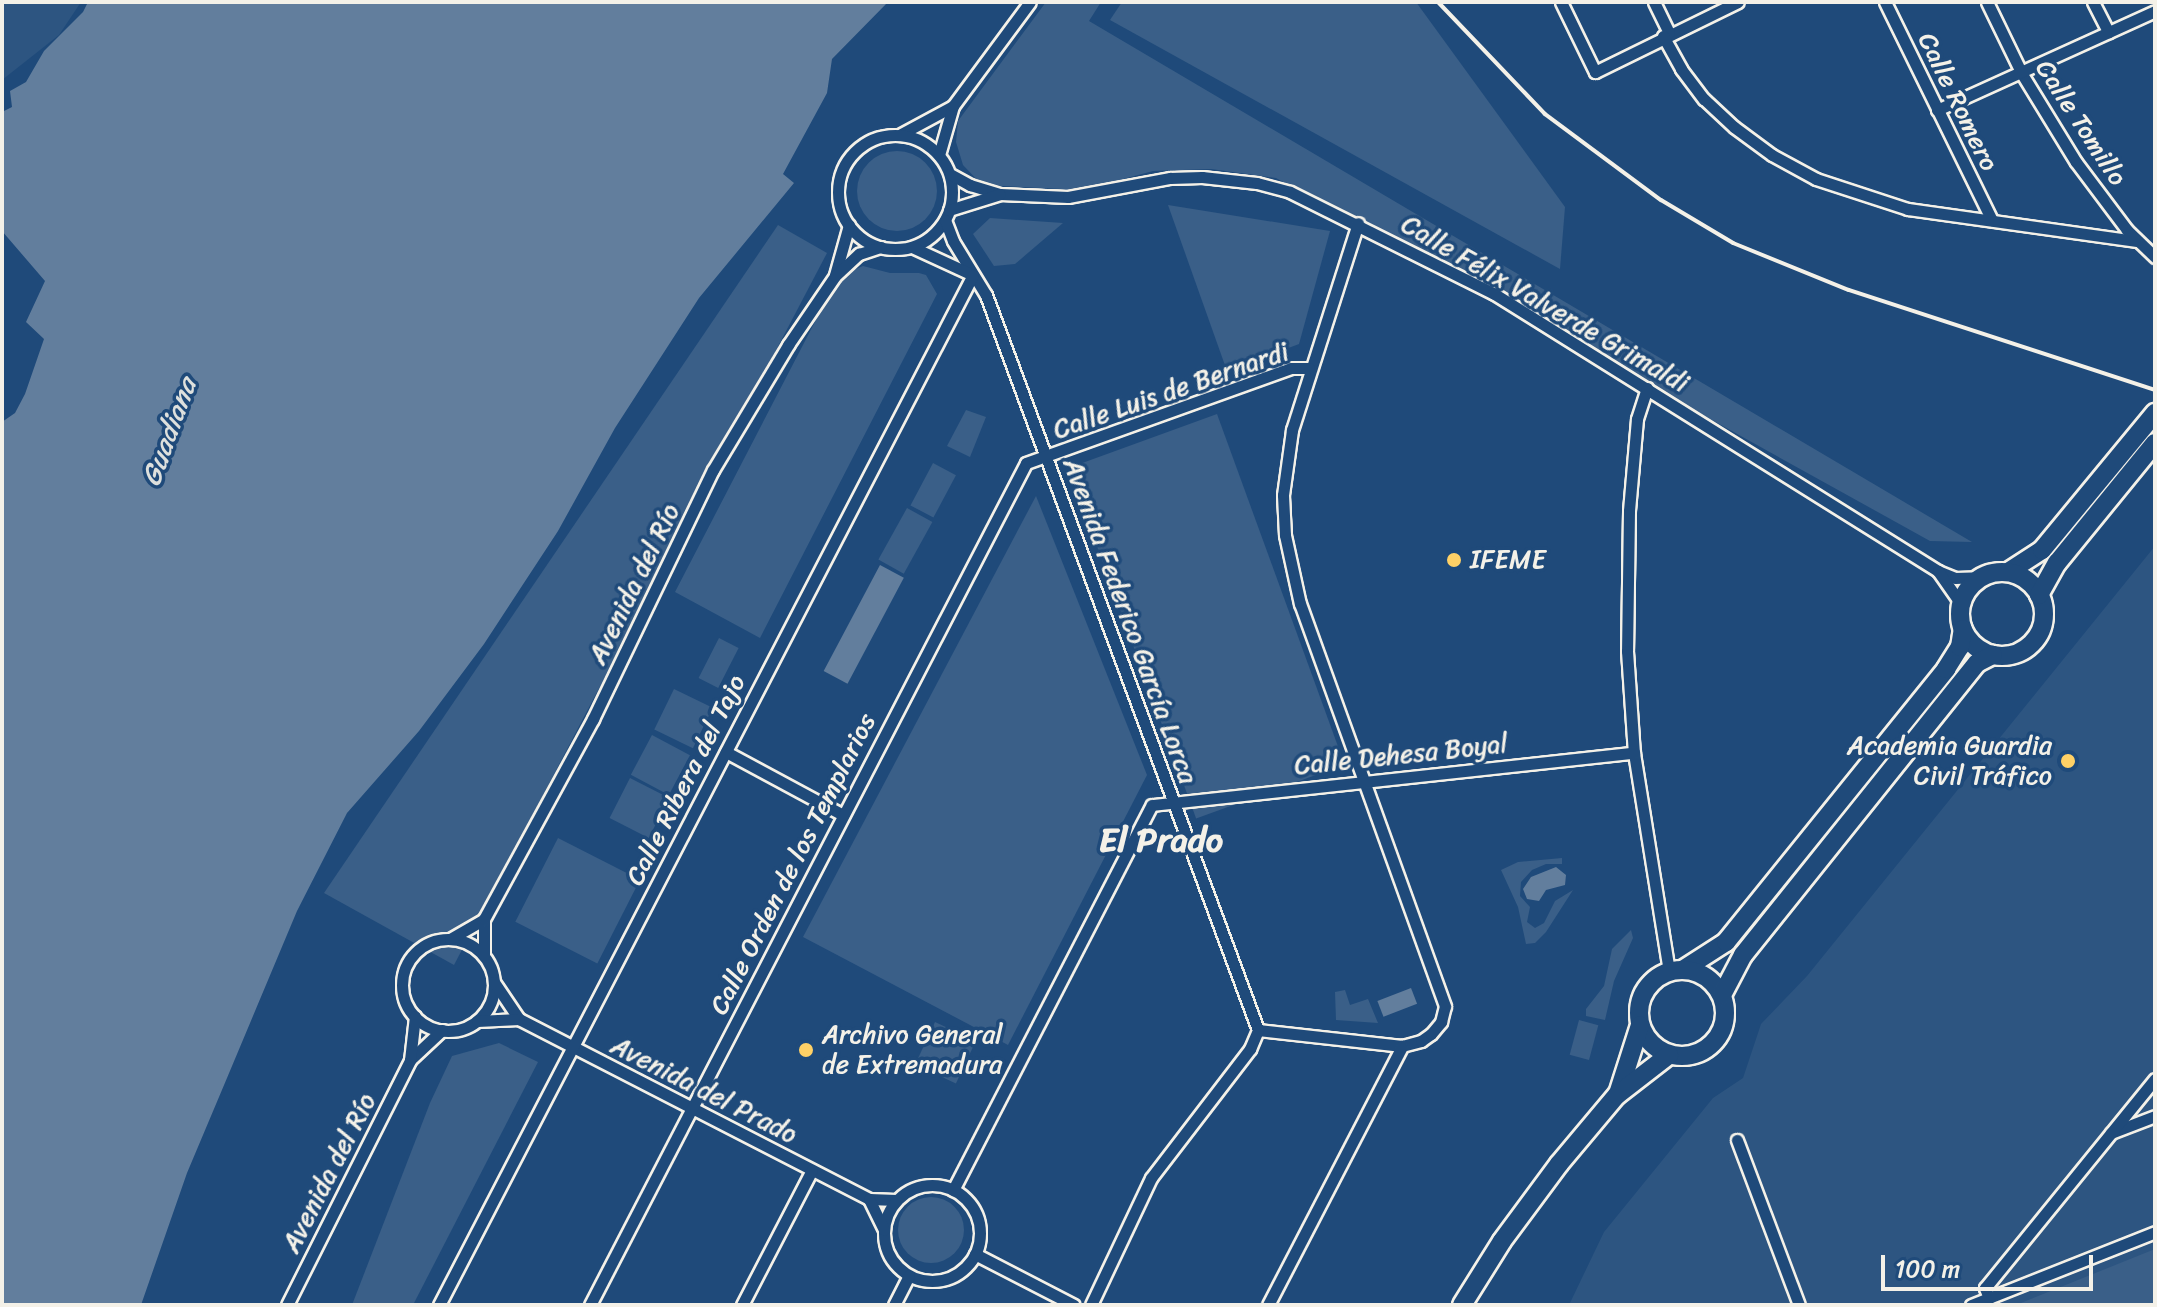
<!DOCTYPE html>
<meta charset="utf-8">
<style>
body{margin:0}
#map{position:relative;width:2157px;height:1307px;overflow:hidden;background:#1f4a7a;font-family:Sriracha,sans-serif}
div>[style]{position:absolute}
.built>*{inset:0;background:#2d5581}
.green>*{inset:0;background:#3a5f88;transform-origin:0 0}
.round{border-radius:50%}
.water>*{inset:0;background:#627e9d;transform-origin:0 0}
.roads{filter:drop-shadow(2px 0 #f4f1e8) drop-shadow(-2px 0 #f4f1e8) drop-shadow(0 2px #f4f1e8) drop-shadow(0 -2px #f4f1e8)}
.minor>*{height:11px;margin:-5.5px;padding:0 5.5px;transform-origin:5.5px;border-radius:5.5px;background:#1f4a7a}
.minor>.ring{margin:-5.5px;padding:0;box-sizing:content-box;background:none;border:11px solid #1f4a7a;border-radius:50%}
.primary>*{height:18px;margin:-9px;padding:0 9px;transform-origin:9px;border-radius:9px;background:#1f4a7a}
.primary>.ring{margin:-9px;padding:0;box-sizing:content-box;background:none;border:18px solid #1f4a7a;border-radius:50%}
.rail>*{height:4px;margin:-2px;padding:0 2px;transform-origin:2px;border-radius:2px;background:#f4f1e8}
.dots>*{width:22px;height:22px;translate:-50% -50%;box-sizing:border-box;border:4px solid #1f4a7a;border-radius:50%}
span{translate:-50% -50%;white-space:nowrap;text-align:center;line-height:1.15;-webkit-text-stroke:7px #1f4a7a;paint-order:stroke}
.street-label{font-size:26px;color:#f4f1e8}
.poi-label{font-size:26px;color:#f4f1e8}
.left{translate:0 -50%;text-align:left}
.right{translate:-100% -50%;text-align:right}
.water-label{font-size:28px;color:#dee0dd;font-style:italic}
.district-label{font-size:34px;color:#f4f1e8;font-weight:700}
.frame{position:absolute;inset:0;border:4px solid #f4f1e8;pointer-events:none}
.scale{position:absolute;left:1881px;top:1255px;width:212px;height:36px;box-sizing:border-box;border:4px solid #f4f1e8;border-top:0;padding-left:10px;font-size:24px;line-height:28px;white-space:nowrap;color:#f4f1e8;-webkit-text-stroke:6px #1f4a7a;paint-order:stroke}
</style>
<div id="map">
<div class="built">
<i style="clip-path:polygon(2px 2px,81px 2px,59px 35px,2px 80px)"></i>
<i style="clip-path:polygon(2155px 546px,2155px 1305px,1569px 1305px,1604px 1232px,1713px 1098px,1743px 1078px,1761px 1024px,1807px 976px)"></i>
</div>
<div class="green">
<i style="clip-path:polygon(1046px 2px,1101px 2px,1089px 21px,1972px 542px,1930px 541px,1276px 178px,1211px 169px,1153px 171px,1082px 190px,982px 185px,963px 165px,956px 142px,958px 121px)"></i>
<i style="clip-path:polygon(1122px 2px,1416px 2px,1565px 207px,1560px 269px,1110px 20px)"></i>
<i class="round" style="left:857px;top:151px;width:80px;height:80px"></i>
<i style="clip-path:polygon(1168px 205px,1330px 231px,1299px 344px,1227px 371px)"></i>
<i style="clip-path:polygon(990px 218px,1063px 223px,1015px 264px,994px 266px,973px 234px)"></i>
<i style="clip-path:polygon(778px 225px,827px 253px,454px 965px,324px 893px)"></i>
<i style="clip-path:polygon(863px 266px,890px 273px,919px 273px,926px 275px,937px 294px,760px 638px,675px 592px,833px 287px,837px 289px,846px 273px)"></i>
<i style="clip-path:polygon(966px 410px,986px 417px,970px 457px,947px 446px)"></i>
<i style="left:1217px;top:414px;width:373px;height:158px;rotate:70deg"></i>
<i style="left:933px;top:463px;width:26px;height:48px;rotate:28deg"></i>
<i style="clip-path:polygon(1036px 496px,1147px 775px,1008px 1045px,803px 937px)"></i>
<i style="left:907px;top:508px;width:29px;height:59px;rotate:29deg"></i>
<i style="left:719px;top:638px;width:22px;height:45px;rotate:27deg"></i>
<i style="left:674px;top:689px;width:43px;height:45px;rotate:26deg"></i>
<i style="left:652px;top:735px;width:43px;height:45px;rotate:28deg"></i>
<i style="left:630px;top:778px;width:44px;height:45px;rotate:27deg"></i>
<i style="left:558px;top:838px;width:92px;height:94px;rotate:27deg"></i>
<i style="clip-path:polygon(1562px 858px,1562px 864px,1546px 864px,1532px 870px,1521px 882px,1520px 896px,1530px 907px,1527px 922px,1535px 928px,1544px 923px,1555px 901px,1573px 890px,1546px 932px,1535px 943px,1526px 944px,1518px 907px,1501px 870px,1518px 862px)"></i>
<i style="clip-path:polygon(1631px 930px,1633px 938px,1614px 981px,1605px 1020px,1586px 1016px,1586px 1009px,1604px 986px,1612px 949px)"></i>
<i style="clip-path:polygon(1345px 990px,1350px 1005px,1368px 999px,1378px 1023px,1336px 1020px,1335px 992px)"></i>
<i style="left:1579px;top:1020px;width:20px;height:36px;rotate:15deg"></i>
<i style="left:935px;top:1022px;width:45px;height:47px;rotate:25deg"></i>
<i style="clip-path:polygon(499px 1043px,538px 1062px,413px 1305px,352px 1305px,430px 1103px,452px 1056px)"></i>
<i class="round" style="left:898px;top:1197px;width:66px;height:66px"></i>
<i style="clip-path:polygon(2155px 1249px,2155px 1305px,2016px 1305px)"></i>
</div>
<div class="water">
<i style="clip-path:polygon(88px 2px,888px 2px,832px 59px,827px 93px,783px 174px,794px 183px,699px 298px,615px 428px,558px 531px,484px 644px,419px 731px,347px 813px,297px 911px,227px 1078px,187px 1173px,141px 1305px,2px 1305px,2px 422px,15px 413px,25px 394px,44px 339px,26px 322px,45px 281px,2px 231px,2px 112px,12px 107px,10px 91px,26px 82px,44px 51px,83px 12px)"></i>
<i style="left:880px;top:565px;width:27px;height:120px;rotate:28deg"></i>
<i style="clip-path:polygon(1556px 867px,1566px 875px,1565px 885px,1546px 890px,1539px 901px,1527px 899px,1523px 889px,1531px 877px)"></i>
<i style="left:1411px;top:988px;width:17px;height:36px;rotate:69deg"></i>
</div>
<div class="roads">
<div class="minor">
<i style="left:1561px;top:2px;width:78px;rotate:64.1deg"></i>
<i style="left:1595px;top:72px;width:159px;rotate:-26.1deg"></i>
<i style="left:1654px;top:2px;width:34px;rotate:64deg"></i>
<i style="left:1885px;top:2px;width:243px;rotate:63.9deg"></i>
<i style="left:1987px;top:2px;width:80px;rotate:64.1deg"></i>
<i style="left:2022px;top:74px;width:103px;rotate:58.5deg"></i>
<i style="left:2076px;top:162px;width:85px;rotate:53.1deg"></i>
<i style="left:2127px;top:230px;width:39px;rotate:44deg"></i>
<i style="left:2093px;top:2px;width:34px;rotate:63deg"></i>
<i style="left:1663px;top:36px;width:38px;rotate:61deg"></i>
<i style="left:1681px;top:69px;width:38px;rotate:53deg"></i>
<i style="left:1704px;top:99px;width:41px;rotate:43deg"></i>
<i style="left:1734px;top:127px;width:47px;rotate:36.4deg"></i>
<i style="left:1772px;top:155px;width:50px;rotate:28.6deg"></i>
<i style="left:1816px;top:179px;width:97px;rotate:18.1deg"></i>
<i style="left:1908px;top:209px;width:231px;rotate:8deg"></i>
<i style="left:1937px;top:110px;width:239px;rotate:-24.4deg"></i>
<i style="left:901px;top:134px;width:59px;rotate:-28.3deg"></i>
<i class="ring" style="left:838px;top:135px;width:103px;height:103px"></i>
<i style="left:939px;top:155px;width:51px;rotate:-74.1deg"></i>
<i style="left:953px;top:106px;width:129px;rotate:-53.5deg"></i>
<i style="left:950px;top:174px;width:23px;rotate:29deg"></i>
<i style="left:970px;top:185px;width:31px;rotate:17deg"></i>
<i style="left:1000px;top:194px;width:68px;rotate:2.5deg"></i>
<i style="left:1068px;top:197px;width:104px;rotate:-10.6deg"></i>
<i style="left:1170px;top:178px;width:32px;rotate:-2deg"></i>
<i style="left:1202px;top:177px;width:55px;rotate:6.2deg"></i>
<i style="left:1257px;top:183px;width:34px;rotate:15deg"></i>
<i style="left:1290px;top:192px;width:227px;rotate:26.5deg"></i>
<i style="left:1493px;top:293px;width:525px;rotate:31.99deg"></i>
<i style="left:1938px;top:571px;width:18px;rotate:22deg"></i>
<i style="left:1955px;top:578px;width:25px;rotate:-2deg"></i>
<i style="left:949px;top:210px;width:53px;rotate:-17.4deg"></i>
<i style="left:945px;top:220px;width:22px;rotate:69deg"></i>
<i style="left:953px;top:241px;width:63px;rotate:58.6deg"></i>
<i style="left:986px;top:295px;width:784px;rotate:69.69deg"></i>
<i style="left:912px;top:247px;width:67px;rotate:24.7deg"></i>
<i style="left:835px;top:275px;width:52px;rotate:-74.4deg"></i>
<i style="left:1647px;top:388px;width:33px;rotate:108deg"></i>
<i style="left:1637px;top:419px;width:92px;rotate:95deg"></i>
<i style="left:1629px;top:511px;width:140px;rotate:90.8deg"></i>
<i style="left:1627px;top:651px;width:102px;rotate:86.1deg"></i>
<i style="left:1634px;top:753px;width:221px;rotate:80.9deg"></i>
<i style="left:1938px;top:571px;width:40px;rotate:55.1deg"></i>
<i style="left:726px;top:752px;width:133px;rotate:28.3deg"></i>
<i class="ring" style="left:402px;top:939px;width:81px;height:81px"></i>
<i style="left:450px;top:939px;width:39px;rotate:-30deg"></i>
<i style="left:484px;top:955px;width:36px;rotate:-90deg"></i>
<i style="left:484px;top:919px;width:228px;rotate:-61.4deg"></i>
<i style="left:593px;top:719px;width:276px;rotate:-64.3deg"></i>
<i style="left:713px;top:470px;width:146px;rotate:-59deg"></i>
<i style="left:788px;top:345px;width:83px;rotate:-55.7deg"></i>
<i style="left:835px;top:276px;width:33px;rotate:-43deg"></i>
<i style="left:859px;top:254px;width:23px;rotate:-18deg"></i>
<i style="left:494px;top:982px;width:45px;rotate:56deg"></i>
<i style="left:519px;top:1019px;width:394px;rotate:27.2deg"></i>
<i style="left:869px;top:1199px;width:27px;rotate:2deg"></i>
<i style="left:477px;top:1021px;width:42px;rotate:-2.7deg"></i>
<i style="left:1258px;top:1030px;width:145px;rotate:6.3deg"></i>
<i style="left:1402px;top:1046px;width:20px;rotate:-15deg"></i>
<i style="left:1421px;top:1041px;width:12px;rotate:-35deg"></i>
<i style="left:1431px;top:1034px;width:16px;rotate:-50deg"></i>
<i style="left:1441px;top:1022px;width:16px;rotate:-76deg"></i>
<i style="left:1445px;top:1006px;width:427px;rotate:-109.8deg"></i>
<i style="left:1300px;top:604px;width:71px;rotate:-102.3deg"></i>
<i style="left:1285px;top:535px;width:40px;rotate:-92.9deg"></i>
<i style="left:1283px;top:495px;width:66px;rotate:-82.1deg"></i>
<i style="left:1292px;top:430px;width:217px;rotate:-72.3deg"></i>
<i style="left:410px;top:1060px;width:44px;rotate:-43.2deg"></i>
<i style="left:2111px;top:1133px;width:47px;rotate:-21.1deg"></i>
<i style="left:1737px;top:1140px;width:176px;rotate:69.4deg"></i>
<i class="ring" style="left:884px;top:1185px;width:85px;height:85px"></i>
<i style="left:953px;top:1190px;width:433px;rotate:-62.7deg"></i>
<i style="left:1152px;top:805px;width:485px;rotate:-6.2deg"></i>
<i style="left:869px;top:1199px;width:34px;rotate:64deg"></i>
<i style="left:975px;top:1254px;width:111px;rotate:27.3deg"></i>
<i style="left:1989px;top:1298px;width:11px;rotate:-112deg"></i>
<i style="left:1985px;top:1288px;width:269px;rotate:-50.9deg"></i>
<i style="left:287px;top:1305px;width:274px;rotate:-63.3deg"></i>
<i style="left:410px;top:1060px;width:44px;rotate:-83.5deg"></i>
<i style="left:439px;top:1305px;width:1160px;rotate:-62.6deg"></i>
<i style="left:590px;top:1305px;width:948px;rotate:-62.62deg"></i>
<i style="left:1026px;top:463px;width:282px;rotate:-19.7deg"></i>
<i style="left:1291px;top:368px;width:18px"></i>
<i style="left:742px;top:1305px;width:152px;rotate:-62.6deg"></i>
<i style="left:894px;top:1305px;width:33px;rotate:-63deg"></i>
<i style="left:1091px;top:1305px;width:140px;rotate:-64.7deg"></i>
<i style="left:1151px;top:1178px;width:163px;rotate:-52.5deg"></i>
<i style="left:1250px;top:1049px;width:21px;rotate:-67deg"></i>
<i style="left:1268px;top:1305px;width:292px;rotate:-62.6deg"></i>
<i style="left:1971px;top:1305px;width:198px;rotate:-21.6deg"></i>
</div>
<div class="primary">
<i style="left:2008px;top:572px;width:40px;rotate:-32.9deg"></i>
<i style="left:2042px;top:550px;width:178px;rotate:-50.5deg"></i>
<i class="ring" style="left:1960px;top:572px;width:66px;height:66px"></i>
<i style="left:2039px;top:595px;width:37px;rotate:-61deg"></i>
<i style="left:2057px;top:563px;width:155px;rotate:-50.8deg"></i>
<i style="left:1684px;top:969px;width:50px;rotate:-32.7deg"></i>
<i style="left:1726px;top:942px;width:351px;rotate:-51.1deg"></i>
<i style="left:1946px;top:669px;width:26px;rotate:-58deg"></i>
<i style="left:1960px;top:647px;width:18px;rotate:-81deg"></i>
<i class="ring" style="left:1639px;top:970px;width:68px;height:68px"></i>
<i style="left:1722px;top:995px;width:45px;rotate:-62.3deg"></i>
<i style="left:1743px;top:955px;width:374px;rotate:-51.3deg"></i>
<i style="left:1977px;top:663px;width:18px;rotate:-27deg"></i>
<i style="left:1618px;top:1094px;width:72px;rotate:-72.3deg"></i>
<i style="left:1462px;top:1305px;width:75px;rotate:-58deg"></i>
<i style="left:1502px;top:1241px;width:96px;rotate:-53.5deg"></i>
<i style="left:1559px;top:1164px;width:90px;rotate:-50deg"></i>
<i style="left:1617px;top:1095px;width:66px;rotate:-37.6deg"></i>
</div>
</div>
<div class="rail">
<i style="left:1438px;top:2px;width:155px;rotate:46.3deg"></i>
<i style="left:1545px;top:114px;width:144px;rotate:36.6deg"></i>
<i style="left:1661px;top:200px;width:84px;rotate:30.8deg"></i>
<i style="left:1733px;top:243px;width:125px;rotate:22.1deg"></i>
<i style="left:1849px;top:290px;width:322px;rotate:18.1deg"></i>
</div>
<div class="dots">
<i style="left:1454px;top:560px;background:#ffd166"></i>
<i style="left:2068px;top:761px;background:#ffd166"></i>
<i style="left:806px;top:1050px;background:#ffd166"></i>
</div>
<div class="street-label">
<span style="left:1958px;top:102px;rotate:64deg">Calle Romero</span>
<span style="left:2081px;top:123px;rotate:57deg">Calle Tomillo</span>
<span style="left:1545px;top:304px;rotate:30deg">Calle Félix Valverde Grimaldi</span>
<span style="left:1171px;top:391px;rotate:-19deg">Calle Luis de Bernardi</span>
<span style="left:634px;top:584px;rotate:-64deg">Avenida del Río</span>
<span style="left:1130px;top:621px;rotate:70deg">Avenida Federico García Lorca</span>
<span style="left:1401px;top:755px;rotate:-6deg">Calle Dehesa Boyal</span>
<span style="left:686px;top:780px;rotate:-63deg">Calle Ribera del Tajo</span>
<span style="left:793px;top:864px;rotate:-63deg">Calle Orden de los Templarios</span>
<span style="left:704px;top:1090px;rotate:27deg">Avenida del Prado</span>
<span style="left:329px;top:1173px;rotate:-63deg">Avenida del Río</span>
</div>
<div class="poi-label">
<span class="left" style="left:1470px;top:560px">IFEME</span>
<span class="right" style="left:2052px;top:761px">Academia Guardia<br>Civil Tráfico</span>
<span class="left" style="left:822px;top:1050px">Archivo General<br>de Extremadura</span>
</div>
<div class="water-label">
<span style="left:169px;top:432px;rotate:-70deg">Guadiana</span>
</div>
<div class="district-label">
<span style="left:1161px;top:841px">El Prado</span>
</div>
<div class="frame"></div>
<div class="scale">100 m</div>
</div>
